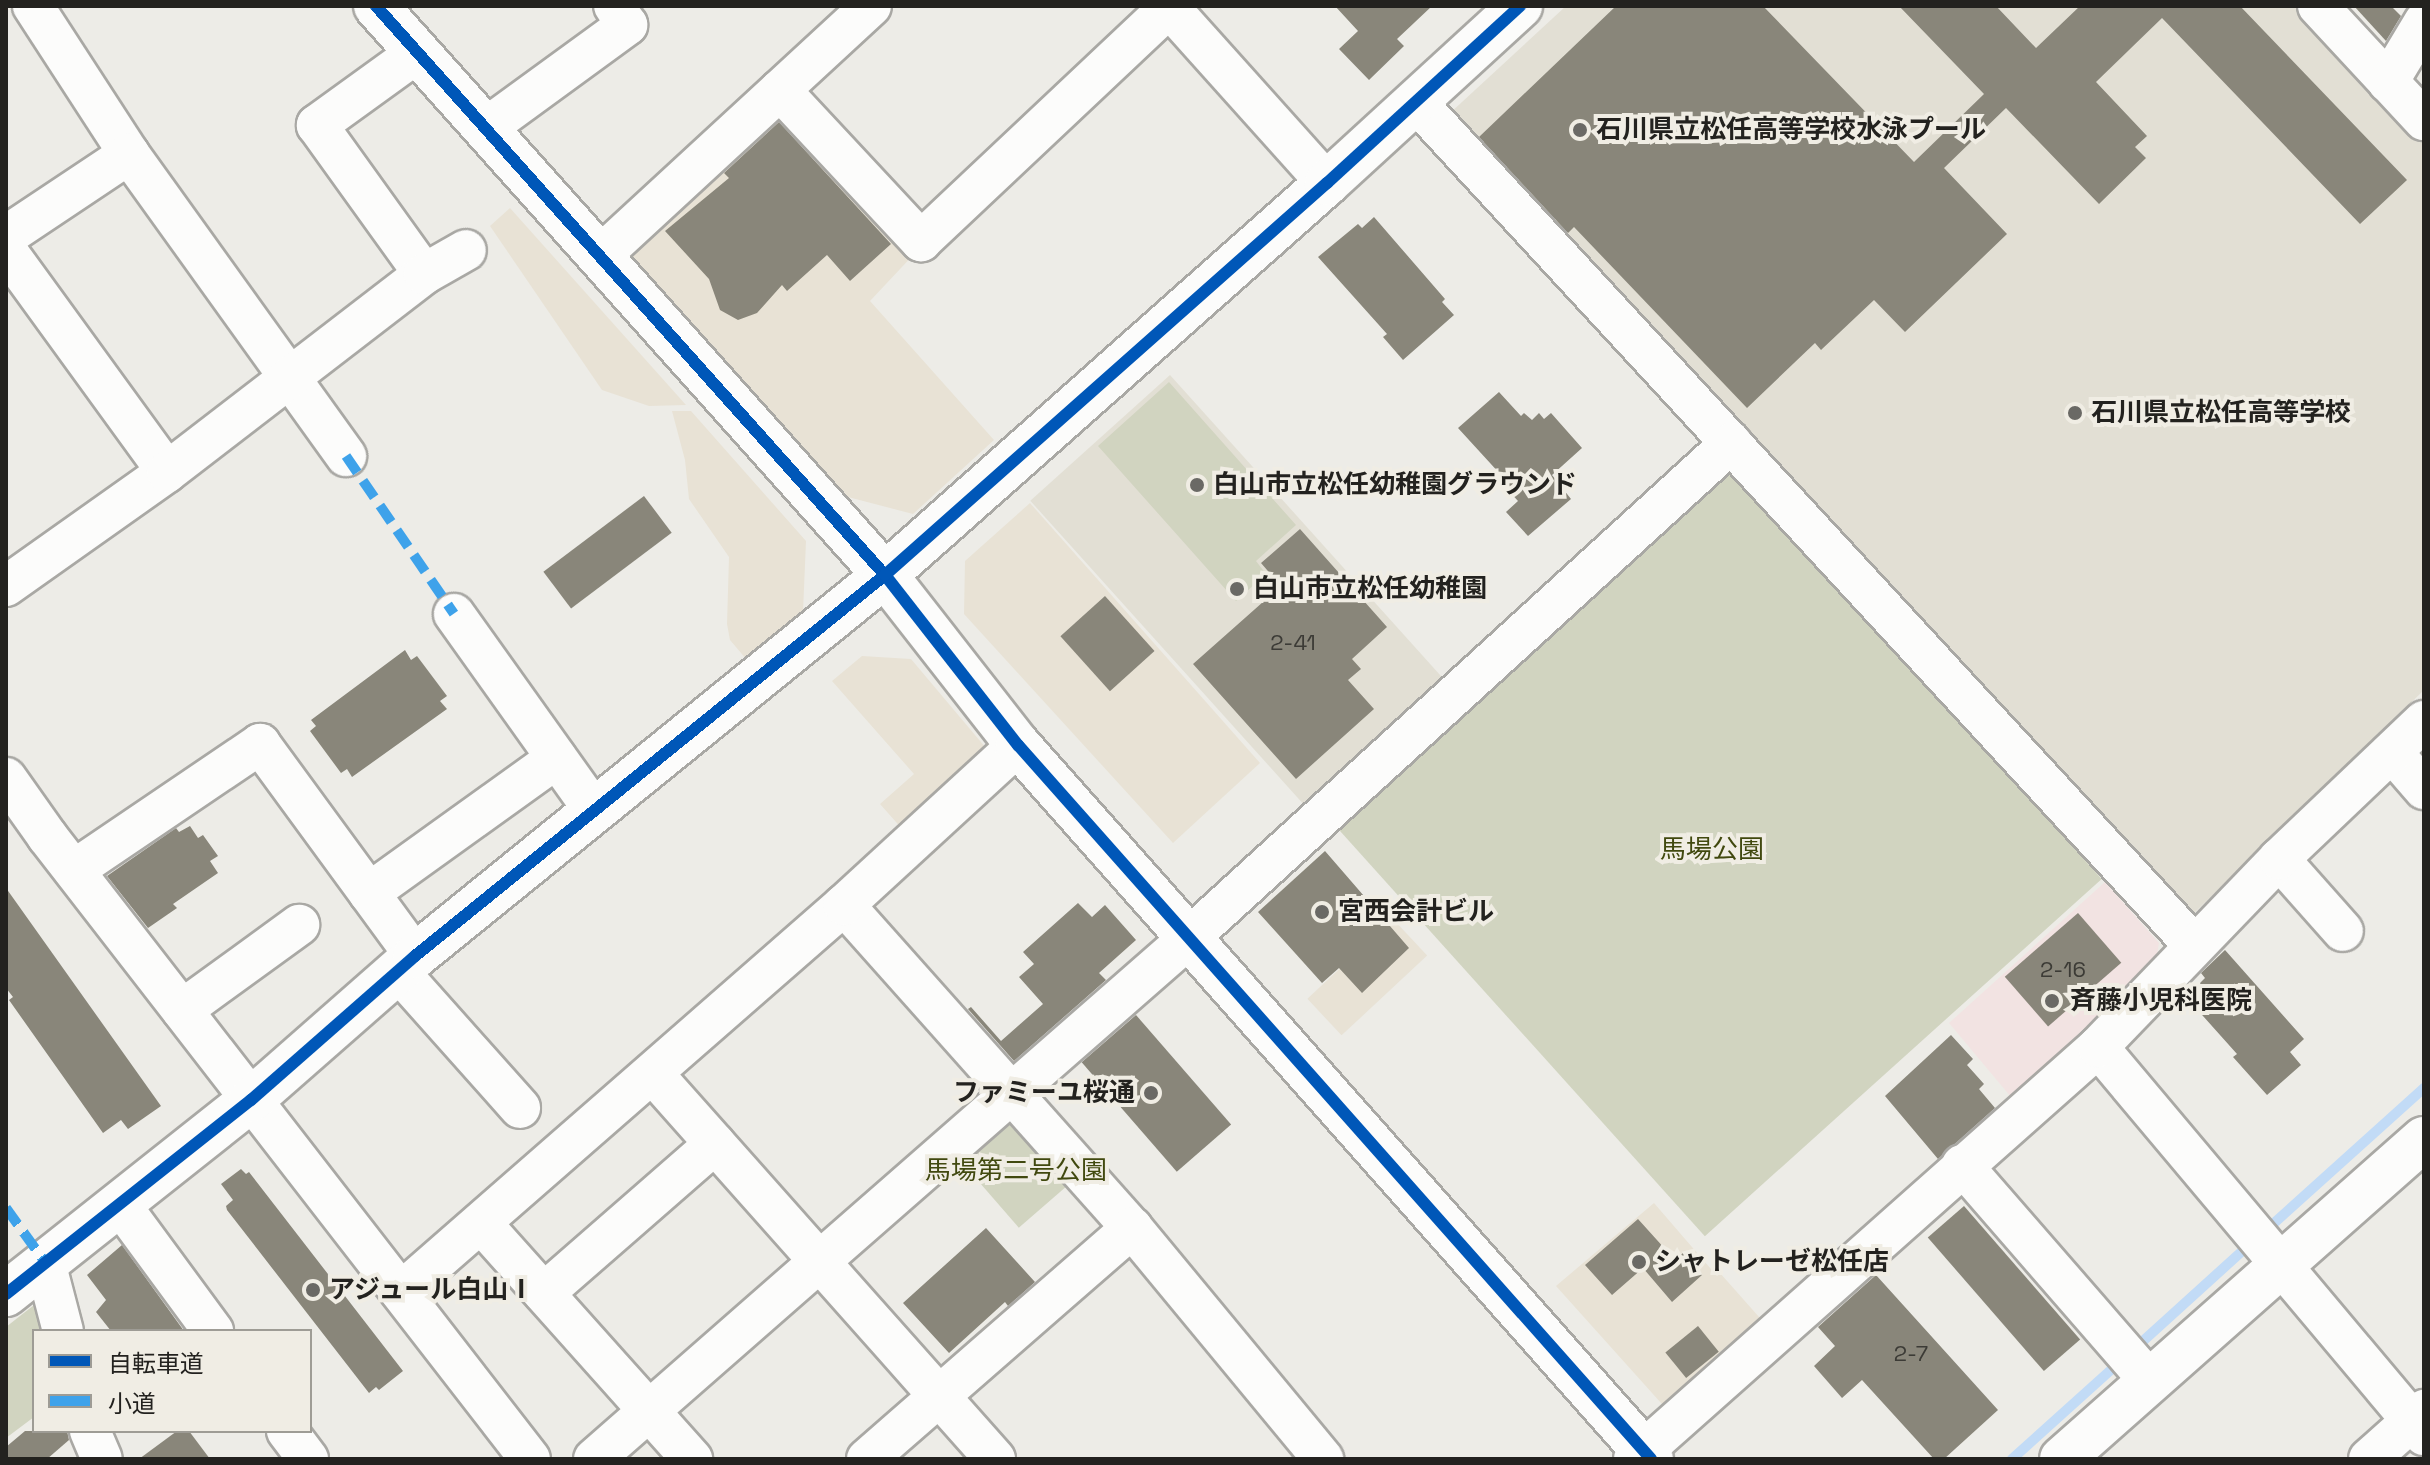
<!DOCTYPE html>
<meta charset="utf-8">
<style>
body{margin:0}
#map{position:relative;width:2430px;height:1465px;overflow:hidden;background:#edece7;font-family:"Space Grotesk","Noto Sans JP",sans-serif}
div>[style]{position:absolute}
.commercial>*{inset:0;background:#e8e2d5;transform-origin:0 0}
.built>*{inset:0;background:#e2dfd4;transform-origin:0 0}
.medical>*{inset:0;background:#f2e3e2}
.green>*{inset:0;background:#d1d4c0;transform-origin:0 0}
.stream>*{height:10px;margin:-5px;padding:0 5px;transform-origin:5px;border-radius:5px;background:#c2dbf6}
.building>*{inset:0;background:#89867a;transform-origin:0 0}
.roads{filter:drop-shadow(2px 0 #a9a8a4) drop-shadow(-2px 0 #a9a8a4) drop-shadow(0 2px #a9a8a4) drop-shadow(0 -2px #a9a8a4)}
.street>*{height:40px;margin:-20px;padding:0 20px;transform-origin:20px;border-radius:20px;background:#fcfcfb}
.secondary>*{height:44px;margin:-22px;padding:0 22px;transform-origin:22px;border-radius:22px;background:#fcfcfb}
.quiet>*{height:10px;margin-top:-5px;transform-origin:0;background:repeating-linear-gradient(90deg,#3ea2ea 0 20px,transparent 0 30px)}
.cycleway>*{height:12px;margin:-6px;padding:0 6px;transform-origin:6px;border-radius:6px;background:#0057b8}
.dots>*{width:22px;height:22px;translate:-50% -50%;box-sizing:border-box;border:4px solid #f0ede4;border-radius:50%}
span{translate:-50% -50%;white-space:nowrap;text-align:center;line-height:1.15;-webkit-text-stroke:8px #f0ede4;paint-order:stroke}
.number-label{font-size:22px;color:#3c3b36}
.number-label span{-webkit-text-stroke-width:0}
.poi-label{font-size:26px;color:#23221f;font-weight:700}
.left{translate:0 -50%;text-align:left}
.right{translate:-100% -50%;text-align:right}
.park-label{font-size:26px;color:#41490f}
.frame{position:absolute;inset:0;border:8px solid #23221f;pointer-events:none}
.legend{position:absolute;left:32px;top:1329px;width:280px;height:104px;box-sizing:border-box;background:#f0ede4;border:2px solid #9e9c95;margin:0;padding:10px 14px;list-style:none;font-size:24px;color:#23221f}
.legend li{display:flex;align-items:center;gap:16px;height:40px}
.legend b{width:40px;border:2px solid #9e9c95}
</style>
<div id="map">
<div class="commercial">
<i style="clip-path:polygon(787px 110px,917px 251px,870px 301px,994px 440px,913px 514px,848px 497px,628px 255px)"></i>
<i style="clip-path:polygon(510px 208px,686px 405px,649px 406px,602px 390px,490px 226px)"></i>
<i style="clip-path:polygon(672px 411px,691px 411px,806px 541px,803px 612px,747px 660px,730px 640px,727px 624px,729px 557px,689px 499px,685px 460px)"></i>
<i style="clip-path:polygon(1030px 503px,1260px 763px,1173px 843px,964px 614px,965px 561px)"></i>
<i style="clip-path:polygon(862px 656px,911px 659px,991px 754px,904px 831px,880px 804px,914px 774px,832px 681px)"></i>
<i style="left:1393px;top:919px;width:50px;height:117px;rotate:47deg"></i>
<i style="clip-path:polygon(1654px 1203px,1717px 1276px,1720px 1273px,1767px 1326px,1670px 1413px,1556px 1286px)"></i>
</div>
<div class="built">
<i style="clip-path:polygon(1566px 6px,2301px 6px,2424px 136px,2424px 690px,2190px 917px,1449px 114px)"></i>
<i style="left:1170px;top:375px;width:410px;height:188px;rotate:48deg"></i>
</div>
<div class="medical">
<i style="clip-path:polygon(2105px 882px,2159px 943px,2153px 979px,2016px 1103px,1949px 1023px)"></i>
</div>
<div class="green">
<i style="clip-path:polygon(1169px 382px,1296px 525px,1256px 561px,1266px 574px,1236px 601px,1098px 446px)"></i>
<i style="left:1729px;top:465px;width:557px;height:534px;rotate:48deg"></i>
<i style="left:1014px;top:1114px;width:89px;height:71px;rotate:49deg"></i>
<i style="clip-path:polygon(43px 1298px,52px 1331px,34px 1331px,34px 1417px,6px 1438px,6px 1327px)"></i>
</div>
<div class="stream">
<i style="left:2263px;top:1233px;width:217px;rotate:-42deg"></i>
<i style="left:2132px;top:1351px;width:161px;rotate:-42.2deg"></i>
<i style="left:2012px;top:1459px;width:147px;rotate:-42deg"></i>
</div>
<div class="building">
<i style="clip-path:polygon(1335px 6px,1432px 6px,1397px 39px,1404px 46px,1369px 80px,1339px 49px,1358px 31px)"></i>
<i style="clip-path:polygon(1616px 6px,1763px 6px,1914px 162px,1984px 94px,1899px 6px,1996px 6px,2036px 48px,2080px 6px,2240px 6px,2407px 180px,2360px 224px,2162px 18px,2096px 82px,2147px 136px,2135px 147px,2146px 158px,2099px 204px,2006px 108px,1944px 168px,2007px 234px,1905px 332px,1874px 300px,1821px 350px,1815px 343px,1747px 408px,1574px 227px,1568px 233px,1479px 137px)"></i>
<i style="clip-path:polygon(2354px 6px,2391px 6px,2401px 16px,2386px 41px)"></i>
<i style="clip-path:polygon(779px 122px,891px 244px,850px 281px,827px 255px,787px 291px,782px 285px,757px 313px,738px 320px,720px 310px,709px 279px,665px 231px,729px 178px,724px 173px)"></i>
<i style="clip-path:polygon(1374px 217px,1445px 299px,1442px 302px,1454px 315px,1403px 360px,1383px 337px,1387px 334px,1318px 257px,1358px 224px,1362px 228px)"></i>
<i style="clip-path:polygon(1499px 392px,1521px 416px,1524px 413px,1532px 420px,1539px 413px,1544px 419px,1551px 413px,1582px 448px,1552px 475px,1571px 499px,1528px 536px,1506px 512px,1518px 501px,1497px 478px,1501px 475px,1458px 428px)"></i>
<i style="left:644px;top:496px;width:46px;height:126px;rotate:53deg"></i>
<i style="clip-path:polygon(1300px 529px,1387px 627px,1352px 659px,1361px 669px,1348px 680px,1374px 709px,1296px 779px,1193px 664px,1281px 586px,1261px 563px)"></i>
<i style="left:1105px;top:596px;width:74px;height:60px;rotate:48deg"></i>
<i style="clip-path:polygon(405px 650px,411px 660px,417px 656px,447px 696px,440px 701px,447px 709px,352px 777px,347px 769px,341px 773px,310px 731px,316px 726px,311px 720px)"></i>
<i style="clip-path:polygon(190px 826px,198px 838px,203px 835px,218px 856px,210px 861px,218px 873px,173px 904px,177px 908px,148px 928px,107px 876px,176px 828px,179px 832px)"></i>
<i style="clip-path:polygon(1325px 851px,1409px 948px,1362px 993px,1339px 968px,1322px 983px,1258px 912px)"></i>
<i style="clip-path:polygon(6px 888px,161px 1106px,128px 1129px,121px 1120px,103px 1133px,9px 1000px,13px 997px,6px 988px)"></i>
<i style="clip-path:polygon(1078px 903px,1092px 917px,1105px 905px,1136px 940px,1099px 973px,1106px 980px,1014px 1061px,968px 1009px,971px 1007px,1001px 1041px,1043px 1004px,1019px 977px,1034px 964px,1023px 952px)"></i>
<i style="left:2078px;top:913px;width:66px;height:97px;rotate:49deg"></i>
<i style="clip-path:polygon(2225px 950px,2304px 1039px,2290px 1052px,2301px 1065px,2267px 1095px,2233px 1057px,2237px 1054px,2186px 997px,2205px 978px,2201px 973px)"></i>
<i style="left:1136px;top:1015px;width:145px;height:72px;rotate:49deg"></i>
<i style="clip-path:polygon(1951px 1035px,1973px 1059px,1967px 1065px,1984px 1084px,1979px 1089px,1995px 1108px,1938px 1159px,1885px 1096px)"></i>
<i style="clip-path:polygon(241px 1169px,246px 1174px,249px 1172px,403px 1371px,379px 1390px,376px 1387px,369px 1393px,227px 1210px,226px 1206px,233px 1200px,221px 1184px)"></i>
<i style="left:1964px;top:1206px;width:177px;height:48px;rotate:49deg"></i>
<i style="clip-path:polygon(1638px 1219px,1675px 1260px,1683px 1253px,1702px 1275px,1672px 1302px,1643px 1268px,1612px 1295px,1585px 1265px)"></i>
<i style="clip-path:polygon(986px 1228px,1035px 1282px,1008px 1306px,1005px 1302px,949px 1353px,903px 1303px)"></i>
<i style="clip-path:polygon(122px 1245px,184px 1331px,111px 1331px,96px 1312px,106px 1300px,87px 1275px)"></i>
<i style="clip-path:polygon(1876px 1275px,1998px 1410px,1944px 1459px,1934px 1459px,1862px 1380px,1842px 1398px,1814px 1366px,1835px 1346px,1818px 1327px)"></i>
<i style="left:1698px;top:1326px;width:33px;height:42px;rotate:51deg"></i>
<i style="clip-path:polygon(25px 1431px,67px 1431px,69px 1440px,47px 1459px,6px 1459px,6px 1447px)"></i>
<i style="clip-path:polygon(177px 1431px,189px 1431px,210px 1459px,139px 1459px)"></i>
</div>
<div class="roads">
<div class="street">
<i style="left:33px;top:6px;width:176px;rotate:57deg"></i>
<i style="left:129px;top:154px;width:372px;rotate:54.3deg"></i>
<i style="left:2318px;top:6px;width:156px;rotate:47.1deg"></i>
<i style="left:1169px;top:7px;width:237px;rotate:48.1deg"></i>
<i style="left:418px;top:52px;width:125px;rotate:144.1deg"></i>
<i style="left:317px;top:125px;width:183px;rotate:54.3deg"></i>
<i style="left:2388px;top:82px;width:70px;rotate:-59deg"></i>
<i style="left:780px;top:90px;width:207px;rotate:47deg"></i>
<i style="left:921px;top:241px;width:342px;rotate:-43.3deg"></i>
<i style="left:1416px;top:102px;width:1147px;rotate:47.3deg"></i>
<i style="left:486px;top:128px;width:175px;rotate:-36.1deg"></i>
<i style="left:627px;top:25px;width:23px;rotate:-124deg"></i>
<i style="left:6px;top:236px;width:148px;rotate:-33.7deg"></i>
<i style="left:6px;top:250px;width:274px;rotate:54deg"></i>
<i style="left:599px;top:257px;width:370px;rotate:-42.7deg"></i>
<i style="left:6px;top:586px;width:197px;rotate:-35.3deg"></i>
<i style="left:167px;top:472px;width:324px;rotate:-37.6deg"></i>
<i style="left:424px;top:274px;width:48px;rotate:-29.7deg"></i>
<i style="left:454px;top:614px;width:243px;rotate:54.5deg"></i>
<i style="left:2392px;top:752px;width:49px;rotate:49.1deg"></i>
<i style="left:6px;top:778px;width:71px;rotate:54.7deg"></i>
<i style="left:47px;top:836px;width:788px;rotate:52.21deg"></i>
<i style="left:2279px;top:859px;width:96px;rotate:48.4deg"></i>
<i style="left:74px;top:870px;width:225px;rotate:-34.1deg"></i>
<i style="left:260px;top:744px;width:263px;rotate:53.8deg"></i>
<i style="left:369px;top:893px;width:231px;rotate:-35.7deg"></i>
<i style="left:844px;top:905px;width:433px;rotate:48.3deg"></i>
<i style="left:1132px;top:1228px;width:300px;rotate:50.4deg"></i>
<i style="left:399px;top:972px;width:182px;rotate:48.3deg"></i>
<i style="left:182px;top:1010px;width:145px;rotate:-36deg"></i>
<i style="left:2098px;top:1047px;width:507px;rotate:49.96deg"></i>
<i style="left:653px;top:1074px;width:515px;rotate:48.38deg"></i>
<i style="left:1962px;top:1165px;width:286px;rotate:49deg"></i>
<i style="left:119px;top:1203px;width:159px;rotate:53.7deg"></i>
<i style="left:481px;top:1223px;width:317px;rotate:48.2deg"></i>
<i style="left:45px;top:1262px;width:71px;rotate:75.4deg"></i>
<i style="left:401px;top:1292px;width:588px;rotate:-41.14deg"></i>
<i style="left:844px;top:905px;width:236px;rotate:-42.6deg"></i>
<i style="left:544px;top:1293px;width:227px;rotate:-41.1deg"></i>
<i style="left:90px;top:1431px;width:30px;rotate:67deg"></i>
<i style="left:287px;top:1431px;width:35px;rotate:53deg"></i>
<i style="left:594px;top:1459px;width:792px;rotate:-41.21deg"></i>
<i style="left:1190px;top:937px;width:733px;rotate:-42.4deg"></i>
<i style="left:867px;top:1459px;width:352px;rotate:-41.1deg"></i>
<i style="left:1634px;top:1459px;width:621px;rotate:-41.6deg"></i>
<i style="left:2098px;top:1047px;width:261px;rotate:-46.1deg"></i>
<i style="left:2279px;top:859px;width:200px;rotate:-43.6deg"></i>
<i style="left:2369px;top:1459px;width:74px;rotate:-41.7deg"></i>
</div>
<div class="secondary">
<i style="left:376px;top:6px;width:763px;rotate:48.19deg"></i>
<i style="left:885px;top:575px;width:216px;rotate:52deg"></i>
<i style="left:1018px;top:745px;width:954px;rotate:48.44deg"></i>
<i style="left:6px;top:1294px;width:313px;rotate:-38.4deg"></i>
<i style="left:251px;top:1100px;width:218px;rotate:-41.3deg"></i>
<i style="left:415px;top:956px;width:605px;rotate:-39.03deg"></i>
<i style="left:885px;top:575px;width:591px;rotate:-41.57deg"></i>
<i style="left:1327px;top:183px;width:262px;rotate:-42.5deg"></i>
<i style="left:2062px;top:1459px;width:483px;rotate:-41.5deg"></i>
</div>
</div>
<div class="quiet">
<i style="left:346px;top:456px;width:191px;rotate:55.6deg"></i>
<i style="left:6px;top:1208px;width:67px;rotate:54.2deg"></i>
</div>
<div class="cycleway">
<i style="left:376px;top:6px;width:763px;rotate:48.19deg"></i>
<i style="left:885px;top:575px;width:216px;rotate:52deg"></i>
<i style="left:1018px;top:745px;width:954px;rotate:48.44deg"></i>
<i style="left:6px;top:1294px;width:313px;rotate:-38.4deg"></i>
<i style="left:251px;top:1100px;width:218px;rotate:-41.3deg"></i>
<i style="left:415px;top:956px;width:605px;rotate:-39.03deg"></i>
<i style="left:885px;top:575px;width:591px;rotate:-41.57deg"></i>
<i style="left:1327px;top:183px;width:262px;rotate:-42.5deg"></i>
</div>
<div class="dots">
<i style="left:1580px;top:130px;background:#6a6965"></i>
<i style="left:2075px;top:413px;background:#6a6965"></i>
<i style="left:1197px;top:485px;background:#6a6965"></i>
<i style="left:1237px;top:589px;background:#6a6965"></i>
<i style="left:1322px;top:912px;background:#6a6965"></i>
<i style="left:2052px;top:1001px;background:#6a6965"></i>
<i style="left:1151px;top:1093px;background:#6a6965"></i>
<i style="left:1639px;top:1262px;background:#6a6965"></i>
<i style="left:313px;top:1290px;background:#6a6965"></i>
</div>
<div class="number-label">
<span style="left:1293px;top:643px">2-41</span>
<span style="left:2063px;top:970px">2-16</span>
<span style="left:1911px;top:1354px">2-7</span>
</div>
<div class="poi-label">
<span class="left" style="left:1596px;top:130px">石川県立松任高等学校水泳プール</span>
<span class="left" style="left:2091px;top:413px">石川県立松任高等学校</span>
<span class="left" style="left:1213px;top:485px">白山市立松任幼稚園グラウンド</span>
<span class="left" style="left:1253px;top:589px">白山市立松任幼稚園</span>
<span class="left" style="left:1338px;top:912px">宮西会計ビル</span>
<span class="left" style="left:2070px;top:1001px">斉藤小児科医院</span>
<span class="right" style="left:1135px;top:1093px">ファミーユ桜通</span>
<span class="left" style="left:1655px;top:1262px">シャトレーゼ松任店</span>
<span class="left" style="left:329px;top:1290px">アジュール白山Ⅰ</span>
</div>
<div class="park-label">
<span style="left:1712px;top:850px">馬場公園</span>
<span style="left:1016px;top:1171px">馬場第二号公園</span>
</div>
<div class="frame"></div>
<ul class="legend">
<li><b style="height:10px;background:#0057b8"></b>自転車道</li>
<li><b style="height:10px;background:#3ea2ea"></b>小道</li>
</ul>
</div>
